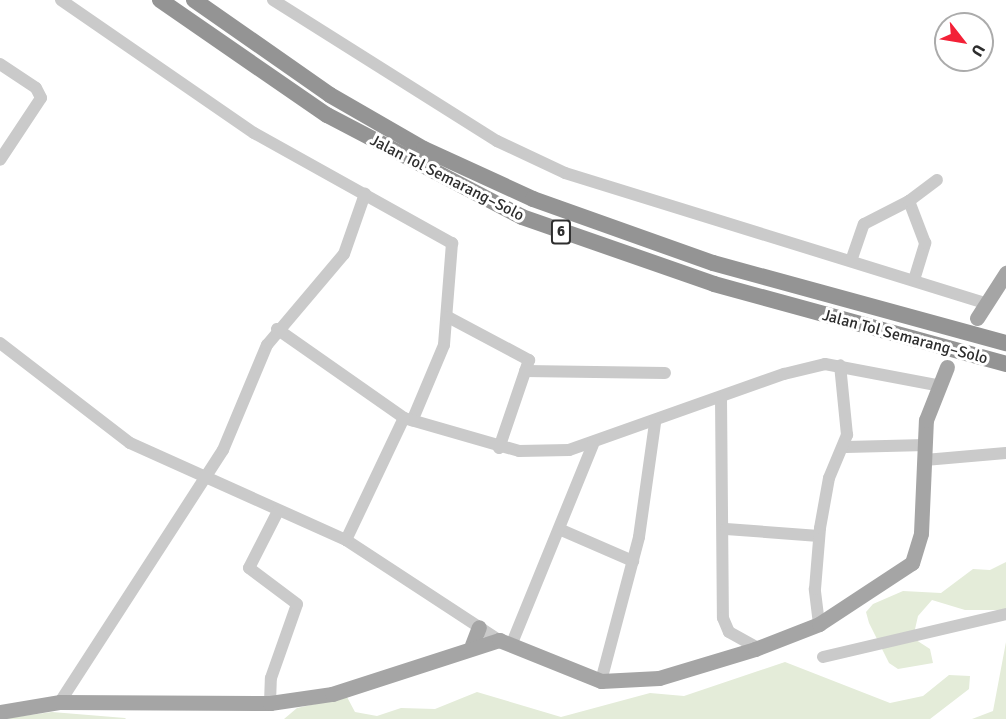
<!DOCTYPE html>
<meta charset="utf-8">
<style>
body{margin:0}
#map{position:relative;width:1006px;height:719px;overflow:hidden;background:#fff;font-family:Signika,sans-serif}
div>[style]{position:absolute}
.green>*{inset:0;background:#e4ecd9}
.minor>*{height:12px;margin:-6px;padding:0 6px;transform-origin:6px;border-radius:6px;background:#cacaca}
.major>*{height:15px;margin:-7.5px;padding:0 7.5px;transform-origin:7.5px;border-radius:7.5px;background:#a5a5a5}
.highway>*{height:16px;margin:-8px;padding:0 8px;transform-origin:8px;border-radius:8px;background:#949494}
span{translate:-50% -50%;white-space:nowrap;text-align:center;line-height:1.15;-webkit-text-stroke:6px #fff;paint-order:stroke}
.shield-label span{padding:2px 4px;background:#fff;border:2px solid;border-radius:4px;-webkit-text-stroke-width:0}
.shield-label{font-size:15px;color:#2d2d2d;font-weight:700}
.street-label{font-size:16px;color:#2d2d2d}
.north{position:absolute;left:934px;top:12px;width:60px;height:60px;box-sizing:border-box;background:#fff;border:2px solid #ababab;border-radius:50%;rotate:121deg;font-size:16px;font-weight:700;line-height:24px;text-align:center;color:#2d2d2d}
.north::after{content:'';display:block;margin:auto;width:21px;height:27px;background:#f32137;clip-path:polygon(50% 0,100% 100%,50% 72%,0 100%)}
</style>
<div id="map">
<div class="green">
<i style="clip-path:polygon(1006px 562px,1006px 610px,965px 610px,932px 600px,918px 616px,913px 638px,930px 649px,933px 663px,898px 669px,889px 663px,869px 623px,866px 612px,873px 604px,903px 591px,941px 593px,973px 569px,990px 570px)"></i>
<i style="clip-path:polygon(1006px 642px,1006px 719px,972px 719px,993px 711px)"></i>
<i style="clip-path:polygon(785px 662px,890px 703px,923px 696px,949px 675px,970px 676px,969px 689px,930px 719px,284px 719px,297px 708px,347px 697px,355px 712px,377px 716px,401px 708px,435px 709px,477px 692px,561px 717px,650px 693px,684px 696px)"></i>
<i style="clip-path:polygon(52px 712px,125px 718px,126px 719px,0 719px)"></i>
</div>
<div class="minor">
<i style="left:61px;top:0;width:234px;rotate:34.6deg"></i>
<i style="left:254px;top:133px;width:227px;rotate:29.1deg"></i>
<i style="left:452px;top:243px;width:102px;rotate:94.5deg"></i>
<i style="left:444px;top:345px;width:82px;rotate:112.8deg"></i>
<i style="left:273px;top:0;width:265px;rotate:32.2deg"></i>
<i style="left:497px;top:141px;width:75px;rotate:25.2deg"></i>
<i style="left:565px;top:173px;width:441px;rotate:17.2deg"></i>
<i style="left:0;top:64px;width:43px;rotate:33.7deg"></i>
<i style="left:36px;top:88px;width:11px;rotate:63deg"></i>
<i style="left:41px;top:98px;width:74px;rotate:123.5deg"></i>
<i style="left:851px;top:261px;width:39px;rotate:-71deg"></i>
<i style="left:864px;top:224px;width:51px;rotate:-27.1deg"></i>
<i style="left:914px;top:280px;width:39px;rotate:-73deg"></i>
<i style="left:925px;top:243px;width:45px;rotate:-110.9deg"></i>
<i style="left:909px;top:201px;width:35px;rotate:-37deg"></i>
<i style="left:448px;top:317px;width:92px;rotate:28deg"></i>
<i style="left:529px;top:360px;width:93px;rotate:108.8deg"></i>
<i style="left:277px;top:329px;width:155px;rotate:35deg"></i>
<i style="left:404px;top:418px;width:120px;rotate:16deg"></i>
<i style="left:519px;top:451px;width:50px;rotate:-1.1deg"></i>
<i style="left:569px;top:450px;width:228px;rotate:-19.5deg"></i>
<i style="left:784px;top:374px;width:42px;rotate:-13.7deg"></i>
<i style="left:825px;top:364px;width:113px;rotate:10.7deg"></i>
<i style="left:0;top:343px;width:164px;rotate:37.6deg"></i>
<i style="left:130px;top:443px;width:237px;rotate:24.2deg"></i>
<i style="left:346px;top:540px;width:183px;rotate:33.2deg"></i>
<i style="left:525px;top:371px;width:140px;rotate:0.8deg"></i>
<i style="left:721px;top:398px;width:220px;rotate:89.5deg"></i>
<i style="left:723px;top:618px;width:15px;rotate:67deg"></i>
<i style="left:729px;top:632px;width:33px;rotate:29deg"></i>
<i style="left:846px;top:447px;width:80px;rotate:-1.4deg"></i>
<i style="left:925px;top:460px;width:81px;rotate:-4.9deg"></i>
<i style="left:559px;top:529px;width:81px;rotate:23.4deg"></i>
<i style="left:726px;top:529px;width:93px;rotate:4.3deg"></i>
<i style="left:346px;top:540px;width:135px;rotate:-64.6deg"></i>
<i style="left:819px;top:624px;width:35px;rotate:-97deg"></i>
<i style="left:815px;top:589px;width:61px;rotate:-85.3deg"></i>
<i style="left:820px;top:528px;width:51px;rotate:-79.8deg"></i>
<i style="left:829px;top:478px;width:47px;rotate:-67.3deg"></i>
<i style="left:847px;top:435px;width:70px;rotate:-95.7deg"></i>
<i style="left:512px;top:643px;width:217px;rotate:-67.8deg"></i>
<i style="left:823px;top:657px;width:188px;rotate:-13.2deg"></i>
<i style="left:601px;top:681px;width:149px;rotate:-75.2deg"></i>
<i style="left:639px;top:537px;width:115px;rotate:-82deg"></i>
<i style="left:60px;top:702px;width:300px;rotate:-57.1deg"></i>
<i style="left:223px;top:450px;width:114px;rotate:-67.3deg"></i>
<i style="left:267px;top:345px;width:119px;rotate:-49.8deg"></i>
<i style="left:344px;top:254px;width:64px;rotate:-70.7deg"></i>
<i style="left:270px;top:703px;width:25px;rotate:-88deg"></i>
<i style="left:271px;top:678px;width:78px;rotate:-70.6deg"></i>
<i style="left:297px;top:604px;width:60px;rotate:-143.1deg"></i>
<i style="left:249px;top:568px;width:64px;rotate:-63deg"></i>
</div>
<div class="major">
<i style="left:977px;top:318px;width:54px;rotate:-57.2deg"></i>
<i style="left:472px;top:645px;width:19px;rotate:-69deg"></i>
<i style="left:0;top:712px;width:61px;rotate:-9.5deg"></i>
<i style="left:60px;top:702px;width:210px;rotate:0.3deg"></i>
<i style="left:270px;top:703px;width:63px;rotate:-8.3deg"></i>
<i style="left:332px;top:694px;width:176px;rotate:-17.9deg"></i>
<i style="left:499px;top:640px;width:110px;rotate:21.9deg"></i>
<i style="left:601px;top:681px;width:58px;rotate:-3deg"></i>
<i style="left:659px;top:678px;width:100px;rotate:-16.8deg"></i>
<i style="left:755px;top:649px;width:69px;rotate:-21.3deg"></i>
<i style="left:819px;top:624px;width:111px;rotate:-33.3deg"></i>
<i style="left:912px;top:563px;width:31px;rotate:-73deg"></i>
<i style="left:921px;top:533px;width:113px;rotate:-87.5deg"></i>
<i style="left:926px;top:420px;width:57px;rotate:-68.4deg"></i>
</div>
<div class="highway">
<i style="left:160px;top:0;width:203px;rotate:34.6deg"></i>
<i style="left:327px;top:115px;width:220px;rotate:27.6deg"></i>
<i style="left:522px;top:217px;width:203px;rotate:19.2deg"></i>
<i style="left:714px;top:284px;width:303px;rotate:15.3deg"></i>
<i style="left:194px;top:0;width:166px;rotate:34.9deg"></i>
<i style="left:330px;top:95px;width:108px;rotate:29.9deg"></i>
<i style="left:424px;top:149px;width:120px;rotate:24.6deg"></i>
<i style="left:533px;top:199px;width:191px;rotate:19.6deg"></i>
<i style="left:713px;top:263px;width:304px;rotate:15.3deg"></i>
</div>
<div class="shield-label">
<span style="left:561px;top:232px">6</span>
</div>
<div class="street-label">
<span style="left:447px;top:178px;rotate:27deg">Jalan Tol Semarang–Solo</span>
<span style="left:905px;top:337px;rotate:15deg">Jalan Tol Semarang–Solo</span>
</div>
<div class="north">U</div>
</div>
